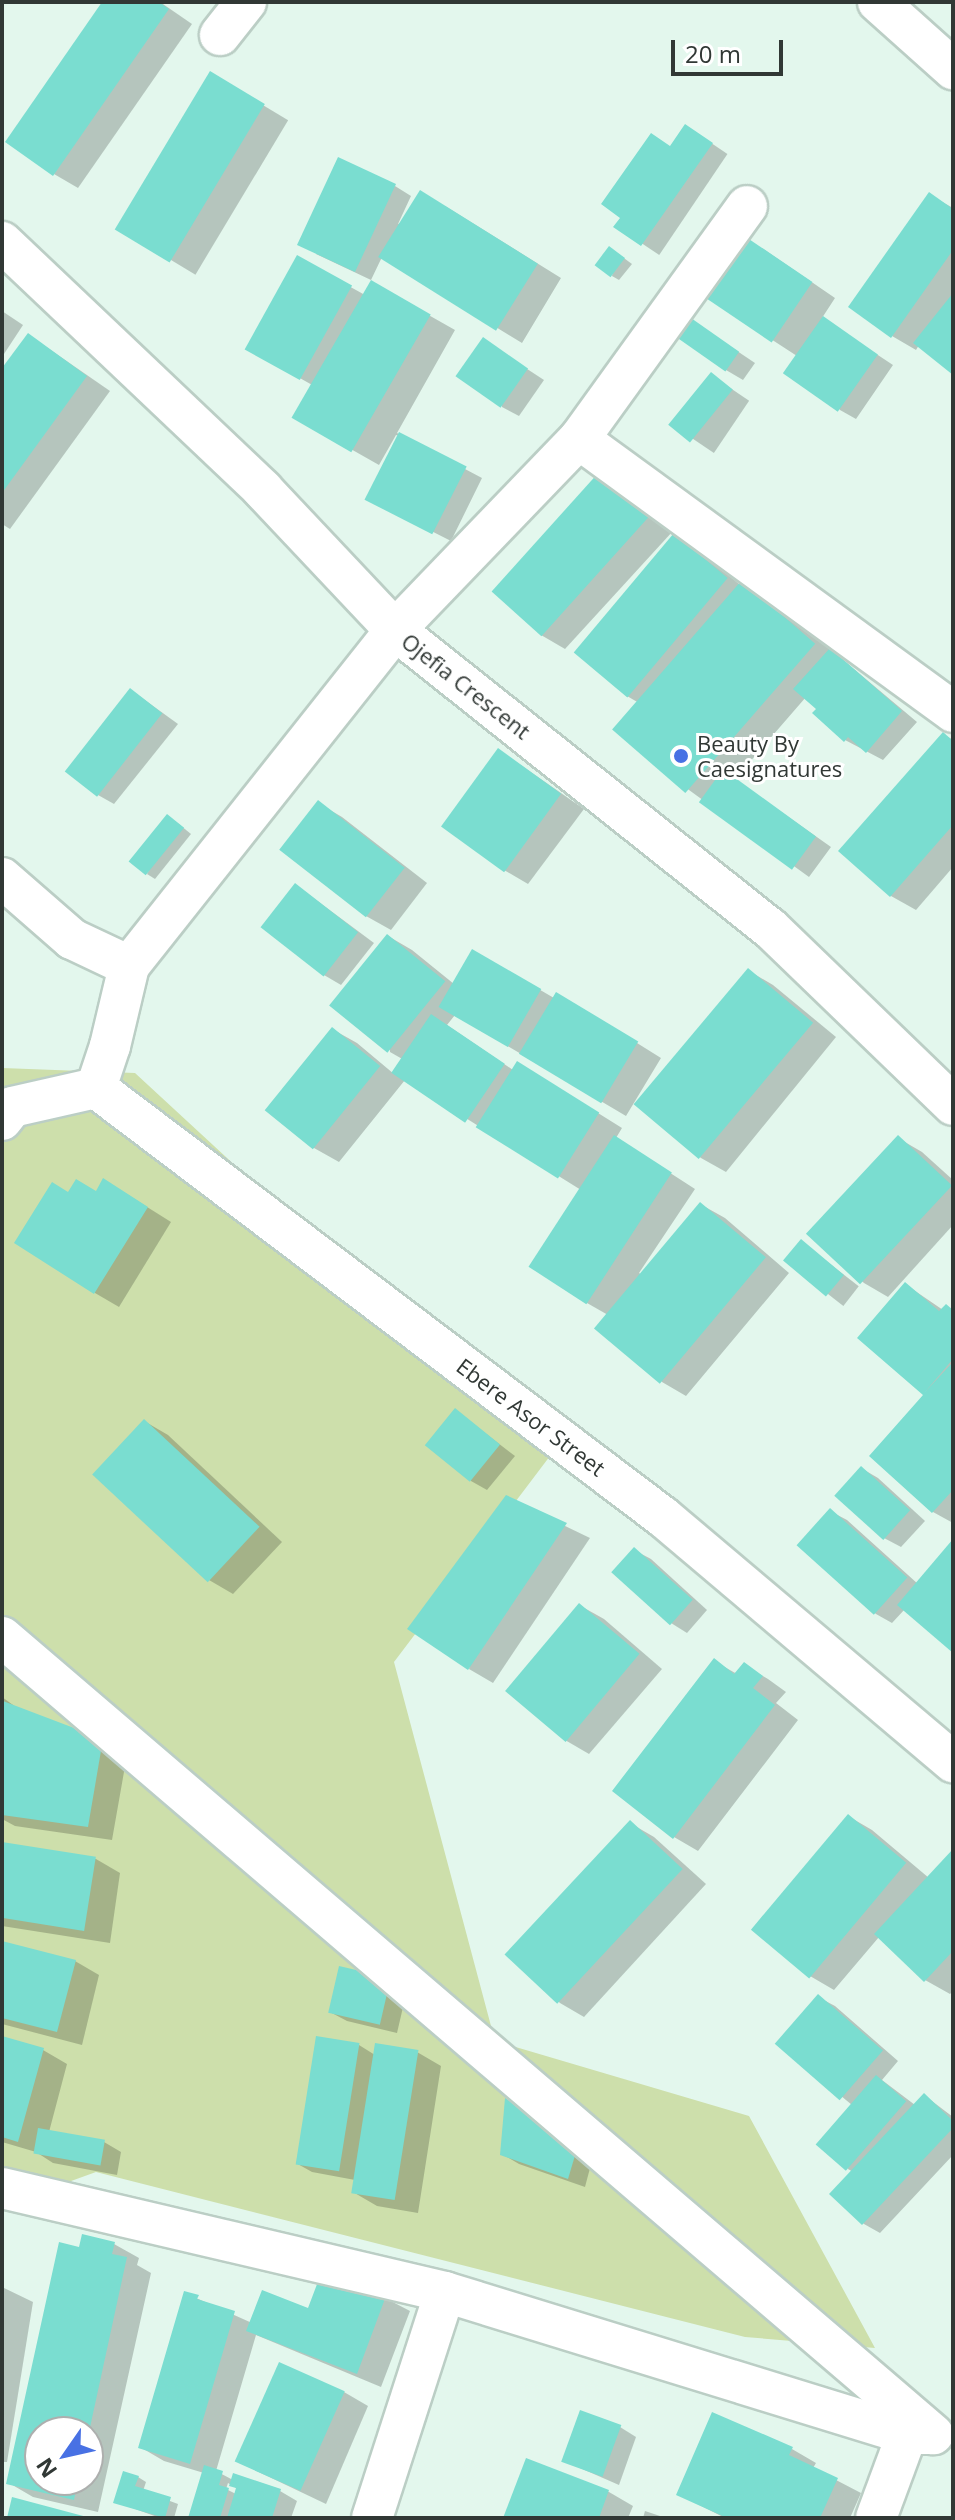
<!DOCTYPE html>
<style>
body{margin:0}
#map{position:relative;width:955px;height:2520px;overflow:hidden;background:#e3f7ed;font-family:"Open Sans",sans-serif}
div>[style]{position:absolute}
.green>*{inset:0;background:#cddfab}
.shadow>*{inset:0;background:#0003;transform-origin:0 0}
.building>*{inset:0;background:#7addd0;transform-origin:0 0}
.roads{filter:drop-shadow(2px 0 #bbcec5) drop-shadow(-2px 0 #bbcec5) drop-shadow(0 2px #bbcec5) drop-shadow(0 -2px #bbcec5)}
.minor>*{height:40px;margin:-20px;padding:0 20px;transform-origin:20px;border-radius:20px;background:#fff}
.dots>*{width:22px;height:22px;translate:-50% -50%;box-sizing:border-box;border:4px solid #fff;border-radius:50%}
span{translate:-50% -50%;white-space:nowrap;text-align:center;line-height:1.15;-webkit-text-stroke:6px #fff;paint-order:stroke}
.street-label{font-size:22px;color:#313835}
.poi-label{font-size:22px;color:#313835}
.left{translate:0 -50%;text-align:left}
.frame{position:absolute;inset:0;border:4px solid #313835;pointer-events:none}
.north{position:absolute;left:24px;top:2416px;width:80px;height:80px;box-sizing:border-box;background:#fff;border:2px solid #adafae;border-radius:50%;rotate:236deg;font-size:22px;font-weight:700;line-height:32px;text-align:center;color:#313835}
.north::after{content:'';display:block;margin:auto;width:28px;height:36px;background:#4871e4;clip-path:polygon(50% 0,100% 100%,50% 72%,0 100%)}
.scale{position:absolute;left:671px;top:40px;width:112px;height:36px;box-sizing:border-box;border:4px solid #313835;border-top:0;padding-left:10px;font-size:24px;line-height:28px;white-space:nowrap;color:#313835;-webkit-text-stroke:6px #fff;paint-order:stroke}
</style>
<div id="map">
<div class="green">
<i style="clip-path:polygon(2px 1068px,135px 1073px,550px 1456px,394px 1662px,495px 2041px,749px 2116px,875px 2348px,745px 2337px,96px 2172px,2px 2206px)"></i>
</div>
<div class="shadow">
<i style="clip-path:polygon(104px 2px,160px 2px,192px 24px,78px 188px,54px 174px)"></i>
<i style="left:211px;top:74px;width:90px;height:180px;rotate:31deg"></i>
<i style="left:686px;top:126px;width:50px;height:122px;rotate:34deg"></i>
<i style="clip-path:polygon(395px 186px,411px 196px,398px 224px,445px 206px,561px 278px,522px 343px,382px 257px,371px 280px,316px 254px)"></i>
<i style="clip-path:polygon(930px 195px,953px 208px,953px 372px,919px 345px,916px 350px,892px 336px)"></i>
<i style="clip-path:polygon(762px 248px,835px 298px,822px 318px,893px 365px,856px 419px,840px 410px,797px 356px,699px 292px)"></i>
<i style="clip-path:polygon(617px 253px,632px 264px,619px 280px,612px 276px)"></i>
<i style="clip-path:polygon(298px 258px,365px 295px,372px 283px,455px 330px,397px 433px,482px 478px,451px 541px,382px 506px,399px 436px,396px 435px,379px 465px,296px 418px,314px 386px,273px 363px)"></i>
<i style="clip-path:polygon(2px 311px,23px 325px,2px 357px)"></i>
<i style="clip-path:polygon(682px 314px,755px 363px,743px 380px,726px 370px)"></i>
<i style="clip-path:polygon(29px 335px,110px 391px,10px 529px,2px 524px,2px 372px)"></i>
<i style="clip-path:polygon(498px 350px,544px 380px,519px 416px,502px 407px)"></i>
<i style="left:711px;top:375px;width:46px;height:63px;rotate:34deg"></i>
<i style="clip-path:polygon(625px 488px,673px 531px,565px 649px,541px 635px)"></i>
<i style="clip-path:polygon(675px 535px,699px 549px,740px 585px,767px 596px,917px 722px,883px 760px,845px 740px,806px 697px,735px 779px,831px 847px,809px 877px,689px 790px,616px 730px,639px 703px,627px 696px)"></i>
<i style="clip-path:polygon(131px 690px,178px 724px,114px 804px,98px 795px)"></i>
<i style="clip-path:polygon(943px 734px,953px 740px,953px 867px,916px 910px,891px 896px,841px 851px)"></i>
<i style="clip-path:polygon(499px 750px,584px 809px,528px 884px,504px 870px)"></i>
<i style="clip-path:polygon(318px 803px,342px 817px,427px 883px,391px 930px,366px 916px)"></i>
<i style="clip-path:polygon(175px 821px,191px 834px,155px 879px,147px 874px)"></i>
<i style="clip-path:polygon(296px 885px,374px 943px,341px 985px,324px 975px)"></i>
<i style="clip-path:polygon(388px 936px,412px 950px,454px 984px,473px 951px,554px 998px,581px 1008px,661px 1058px,626px 1116px,455px 1015px,447px 1025px,513px 1070px,542px 1078px,622px 1128px,616px 1138px,695px 1189px,639px 1273px,642px 1275px,700px 1204px,725px 1218px,789px 1273px,686px 1396px,662px 1382px,608px 1315px,587px 1303px,581px 1190px,405px 1080px,339px 1162px,314px 1148px,267px 1110px,332px 1029px,357px 1043px,394px 1074px,404px 1060px,390px 1052px)"></i>
<i style="clip-path:polygon(749px 971px,773px 985px,836px 1037px,726px 1172px,701px 1158px,638px 1105px)"></i>
<i style="clip-path:polygon(898px 1138px,922px 1152px,953px 1180px,953px 1225px,888px 1297px,864px 1283px,811px 1235px)"></i>
<i style="clip-path:polygon(69px 1194px,128px 1195px,171px 1222px,119px 1307px,95px 1293px)"></i>
<i style="left:802px;top:1242px;width:72px;height:25px;rotate:38deg"></i>
<i style="clip-path:polygon(905px 1284px,943px 1310px,953px 1310px,953px 1523px,933px 1512px,927px 1394px)"></i>
<i style="clip-path:polygon(455px 1410px,515px 1456px,487px 1490px,471px 1481px)"></i>
<i style="clip-path:polygon(144px 1421px,168px 1435px,282px 1542px,233px 1594px,209px 1580px)"></i>
<i style="clip-path:polygon(861px 1468px,878px 1478px,925px 1521px,901px 1547px,884px 1538px,837px 1495px)"></i>
<i style="clip-path:polygon(507px 1498px,590px 1538px,493px 1683px,469px 1669px)"></i>
<i style="clip-path:polygon(830px 1511px,847px 1520px,918px 1584px,953px 1542px,953px 1650px,905px 1609px,892px 1623px,876px 1614px,799px 1545px)"></i>
<i style="clip-path:polygon(634px 1550px,651px 1559px,707px 1610px,687px 1633px,671px 1623px)"></i>
<i style="clip-path:polygon(579px 1605px,604px 1619px,662px 1669px,589px 1754px,565px 1740px)"></i>
<i style="clip-path:polygon(714px 1661px,737px 1674px,744px 1665px,768px 1679px,786px 1692px,776px 1703px,798px 1720px,698px 1851px,674px 1837px)"></i>
<i style="clip-path:polygon(2px 1697px,20px 1710px,127px 1755px,112px 1840px,15px 1826px,2px 1819px)"></i>
<i style="clip-path:polygon(848px 1816px,872px 1830px,929px 1878px,953px 1852px,953px 1991px,950px 1994px,925px 1980px,879px 1937px,834px 1990px,810px 1976px,753px 1928px)"></i>
<i style="clip-path:polygon(630px 1823px,654px 1837px,706px 1884px,584px 2017px,560px 2003px,508px 1955px)"></i>
<i style="clip-path:polygon(2px 1844px,96px 1859px,120px 1873px,110px 1943px,2px 1926px)"></i>
<i style="clip-path:polygon(2px 1943px,75px 1961px,99px 1975px,82px 2045px,2px 2024px)"></i>
<i style="clip-path:polygon(341px 1968px,407px 1990px,397px 2033px,347px 2021px,330px 2012px)"></i>
<i style="clip-path:polygon(818px 1997px,835px 2006px,898px 2061px,882px 2080px,915px 2105px,924px 2095px,953px 2117px,953px 2155px,880px 2233px,864px 2224px,832px 2194px,853px 2172px,848px 2169px,852px 2105px,778px 2044px)"></i>
<i style="clip-path:polygon(2px 2038px,43px 2050px,67px 2064px,49px 2132px,104px 2142px,121px 2152px,117px 2175px,53px 2163px,36px 2152px,2px 2142px)"></i>
<i style="clip-path:polygon(359px 2045px,375px 2055px,417px 2052px,441px 2066px,418px 2213px,377px 2206px,353px 2192px,355px 2180px,312px 2172px,296px 2163px)"></i>
<i style="clip-path:polygon(594px 2153px,585px 2187px,519px 2164px,502px 2154px)"></i>
<i style="clip-path:polygon(evenodd,114px 2244px,139px 2258px,137px 2265px,151px 2273px,98px 2512px,33px 2497px,9px 2483px,81px 2249px,114px 2244px,40px 2432px,88px 2432px,88px 2480px,40px 2480px,40px 2432px)"></i>
<i style="clip-path:polygon(2px 2287px,33px 2302px,7px 2462px,2px 2462px)"></i>
<i style="clip-path:polygon(evenodd,185px 2293px,252px 2323px,385px 2298px,410px 2311px,381px 2387px,256px 2335px,216px 2471px,233px 2480px,234px 2475px,280px 2491px,297px 2501px,291px 2518px,192px 2518px,204px 2473px,164px 2461px,140px 2447px,185px 2293px,228px 2483px,238px 2489px,236px 2494px,226px 2489px,228px 2483px)"></i>
<i style="clip-path:polygon(344px 2392px,368px 2406px,326px 2504px,238px 2462px)"></i>
<i style="clip-path:polygon(620px 2427px,636px 2437px,619px 2485px,564px 2461px)"></i>
<i style="clip-path:polygon(792px 2449px,816px 2463px,813px 2468px,861px 2493px,850px 2518px,725px 2518px,678px 2494px)"></i>
<i style="clip-path:polygon(527px 2460px,609px 2492px,633px 2506px,628px 2518px,505px 2518px)"></i>
<i style="clip-path:polygon(138px 2477px,146px 2482px,143px 2491px,178px 2504px,174px 2518px,160px 2518px,116px 2502px)"></i>
<i style="clip-path:polygon(645px 2511px,666px 2518px,643px 2518px)"></i>
</div>
<div class="building">
<i style="clip-path:polygon(102px 2px,159px 2px,169px 9px,53px 176px,5px 142px)"></i>
<i style="left:210px;top:71px;width:64px;height:185px;rotate:31deg"></i>
<i style="clip-path:polygon(685px 124px,713px 143px,641px 246px,613px 227px,620px 218px,601px 204px,651px 133px,670px 146px)"></i>
<i style="left:338px;top:157px;width:64px;height:97px;rotate:25deg"></i>
<i style="left:420px;top:190px;width:139px;height:79px;rotate:32deg"></i>
<i style="clip-path:polygon(929px 192px,953px 209px,953px 250px,891px 338px,848px 307px)"></i>
<i style="left:737px;top:231px;width:91px;height:73px;rotate:34deg"></i>
<i style="left:609px;top:246px;width:20px;height:24px;rotate:37deg"></i>
<i style="left:297px;top:255px;width:63px;height:108px;rotate:29deg"></i>
<i style="left:371px;top:280px;width:69px;height:159px;rotate:30deg"></i>
<i style="clip-path:polygon(953px 293px,953px 375px,913px 343px)"></i>
<i style="left:681px;top:311px;width:71px;height:24px;rotate:35deg"></i>
<i style="left:823px;top:316px;width:67px;height:70px;rotate:35deg"></i>
<i style="clip-path:polygon(28px 333px,87px 376px,2px 493px,2px 368px)"></i>
<i style="left:483px;top:337px;width:55px;height:48px;rotate:35deg"></i>
<i style="left:711px;top:372px;width:28px;height:68px;rotate:39deg"></i>
<i style="left:399px;top:432px;width:76px;height:76px;rotate:27deg"></i>
<i style="left:600px;top:471px;width:67px;height:162px;rotate:42deg"></i>
<i style="left:674px;top:533px;width:70px;height:156px;rotate:40deg"></i>
<i style="left:742px;top:580px;width:97px;height:198px;rotate:41deg"></i>
<i style="clip-path:polygon(830px 648px,902px 711px,866px 753px,848px 737px,844px 742px,812px 713px,816px 709px,793px 689px)"></i>
<i style="left:130px;top:688px;width:41px;height:106px;rotate:38deg"></i>
<i style="clip-path:polygon(943px 732px,953px 741px,953px 825px,890px 897px,838px 851px)"></i>
<i style="left:498px;top:748px;width:78px;height:97px;rotate:36deg"></i>
<i style="left:723px;top:769px;width:115px;height:41px;rotate:36deg"></i>
<i style="left:318px;top:800px;width:110px;height:63px;rotate:38deg"></i>
<i style="left:167px;top:814px;width:22px;height:61px;rotate:39deg"></i>
<i style="left:295px;top:883px;width:80px;height:56px;rotate:38deg"></i>
<i style="left:387px;top:934px;width:75px;height:92px;rotate:39deg"></i>
<i style="left:472px;top:949px;width:80px;height:67px;rotate:30deg"></i>
<i style="left:748px;top:968px;width:85px;height:178px;rotate:40deg"></i>
<i style="left:556px;top:992px;width:96px;height:72px;rotate:31deg"></i>
<i style="left:431px;top:1014px;width:89px;height:71px;rotate:34deg"></i>
<i style="left:332px;top:1027px;width:62px;height:107px;rotate:39deg"></i>
<i style="left:517px;top:1061px;width:97px;height:78px;rotate:32deg"></i>
<i style="left:614px;top:1135px;width:69px;height:157px;rotate:33deg"></i>
<i style="left:898px;top:1135px;width:74px;height:135px;rotate:43deg"></i>
<i style="clip-path:polygon(103px 1178px,148px 1207px,94px 1294px,14px 1243px,52px 1182px,68px 1192px,76px 1179px,96px 1191px)"></i>
<i style="left:700px;top:1202px;width:86px;height:165px;rotate:40deg"></i>
<i style="left:801px;top:1239px;width:56px;height:28px;rotate:40deg"></i>
<i style="clip-path:polygon(905px 1282px,939px 1311px,946px 1304px,953px 1310px,953px 1359px,925px 1392px,953px 1362px,953px 1490px,932px 1513px,869px 1456px,923px 1395px,857px 1338px)"></i>
<i style="left:455px;top:1408px;width:58px;height:48px;rotate:39deg"></i>
<i style="left:144px;top:1419px;width:158px;height:76px;rotate:43deg"></i>
<i style="left:861px;top:1466px;width:66px;height:40px;rotate:42deg"></i>
<i style="clip-path:polygon(506px 1495px,567px 1523px,468px 1670px,407px 1629px)"></i>
<i style="left:830px;top:1508px;width:104px;height:50px;rotate:42deg"></i>
<i style="clip-path:polygon(953px 1539px,953px 1653px,897px 1605px)"></i>
<i style="left:634px;top:1547px;width:79px;height:34px;rotate:42deg"></i>
<i style="left:579px;top:1603px;width:79px;height:115px;rotate:40deg"></i>
<i style="clip-path:polygon(714px 1658px,734px 1674px,744px 1662px,763px 1676px,753px 1688px,775px 1705px,673px 1839px,612px 1791px)"></i>
<i style="clip-path:polygon(3px 1701px,103px 1739px,88px 1827px,2px 1815px)"></i>
<i style="left:848px;top:1814px;width:76px;height:151px;rotate:40deg"></i>
<i style="left:630px;top:1820px;width:72px;height:184px;rotate:43deg"></i>
<i style="left:2px;top:1842px;width:95px;height:75px;rotate:9deg"></i>
<i style="clip-path:polygon(953px 1849px,953px 1951px,924px 1982px,874px 1934px)"></i>
<i style="clip-path:polygon(2px 1941px,76px 1960px,57px 2032px,2px 2018px)"></i>
<i style="left:339px;top:1966px;width:53px;height:48px;rotate:13deg"></i>
<i style="left:818px;top:1994px;width:86px;height:66px;rotate:41deg"></i>
<i style="clip-path:polygon(2px 2036px,44px 2048px,18px 2142px,2px 2137px)"></i>
<i style="left:316px;top:2036px;width:44px;height:130px;rotate:9deg"></i>
<i style="left:375px;top:2043px;width:44px;height:152px;rotate:9deg"></i>
<i style="left:876px;top:2075px;width:40px;height:92px;rotate:41deg"></i>
<i style="clip-path:polygon(924px 2093px,953px 2121px,953px 2128px,862px 2225px,829px 2194px)"></i>
<i style="clip-path:polygon(505px 2098px,579px 2142px,568px 2179px,500px 2155px)"></i>
<i style="left:38px;top:2128px;width:68px;height:26px;rotate:10deg"></i>
<i style="clip-path:polygon(82px 2234px,115px 2242px,112px 2254px,127px 2257px,89px 2432px,40px 2432px,40px 2480px,78px 2480px,74px 2500px,6px 2484px,59px 2242px,79px 2247px)"></i>
<i style="clip-path:polygon(322px 2271px,386px 2296px,357px 2374px,246px 2331px,262px 2290px,308px 2308px)"></i>
<i style="clip-path:polygon(184px 2291px,199px 2295px,197px 2299px,235px 2311px,190px 2464px,138px 2448px)"></i>
<i style="left:279px;top:2362px;width:72px;height:109px;rotate:24deg"></i>
<i style="left:580px;top:2410px;width:44px;height:55px;rotate:20deg"></i>
<i style="clip-path:polygon(712px 2412px,793px 2447px,789px 2455px,838px 2478px,820px 2518px,727px 2518px,676px 2495px)"></i>
<i style="clip-path:polygon(526px 2458px,609px 2490px,599px 2518px,503px 2518px)"></i>
<i style="clip-path:polygon(204px 2465px,223px 2471px,219px 2485px,229px 2488px,220px 2518px,188px 2518px)"></i>
<i style="clip-path:polygon(123px 2471px,139px 2476px,135px 2486px,171px 2497px,165px 2518px,113px 2503px)"></i>
<i style="clip-path:polygon(233px 2473px,281px 2489px,272px 2518px,227px 2518px,236px 2488px,229px 2486px)"></i>
<i style="clip-path:polygon(12px 2497px,87px 2517px,87px 2518px,7px 2518px)"></i>
</div>
<div class="roads">
<div class="minor">
<i style="left:878px;top:2px;width:101px;rotate:41.8deg"></i>
<i style="left:220px;top:35px;width:42px;rotate:-51.8deg"></i>
<i style="left:2px;top:242px;width:360px;rotate:43.5deg"></i>
<i style="left:263px;top:490px;width:192px;rotate:46.7deg"></i>
<i style="left:395px;top:630px;width:480px;rotate:38.5deg"></i>
<i style="left:771px;top:929px;width:253px;rotate:44deg"></i>
<i style="left:579px;top:439px;width:463px;rotate:36.1deg"></i>
<i style="left:2px;top:878px;width:93px;rotate:41.1deg"></i>
<i style="left:72px;top:939px;width:63px;rotate:25.3deg"></i>
<i style="left:96px;top:1088px;width:711px;rotate:37.11deg"></i>
<i style="left:663px;top:1517px;width:380px;rotate:40.2deg"></i>
<i style="left:2px;top:1120px;width:16px;rotate:-52deg"></i>
<i style="left:12px;top:1107px;width:86px;rotate:-12.7deg"></i>
<i style="left:96px;top:1088px;width:44px;rotate:-71.6deg"></i>
<i style="left:110px;top:1046px;width:82px;rotate:-76.6deg"></i>
<i style="left:129px;top:966px;width:429px;rotate:-51.6deg"></i>
<i style="left:395px;top:630px;width:265px;rotate:-46.1deg"></i>
<i style="left:579px;top:439px;width:287px;rotate:-54.2deg"></i>
<i style="left:2px;top:1637px;width:1226px;rotate:40.57deg"></i>
<i style="left:2px;top:2188px;width:455px;rotate:13.2deg"></i>
<i style="left:445px;top:2292px;width:483px;rotate:17.1deg"></i>
<i style="left:907px;top:2434px;width:24px"></i>
<i style="left:372px;top:2518px;width:237px;rotate:-72.1deg"></i>
<i style="left:876px;top:2518px;width:90px;rotate:-69.7deg"></i>
</div>
</div>
<div class="dots">
<i style="left:681px;top:756px;background:#4871e4"></i>
</div>
<div class="street-label">
<span style="left:466px;top:686px;rotate:38deg">Ojefia Crescent</span>
<span style="left:531px;top:1417px;rotate:37deg">Ebere Asor Street</span>
</div>
<div class="poi-label">
<span class="left" style="left:697px;top:756px">Beauty By<br>Caesignatures</span>
</div>
<div class="frame"></div>
<div class="north">N</div>
<div class="scale">20 m</div>
</div>
